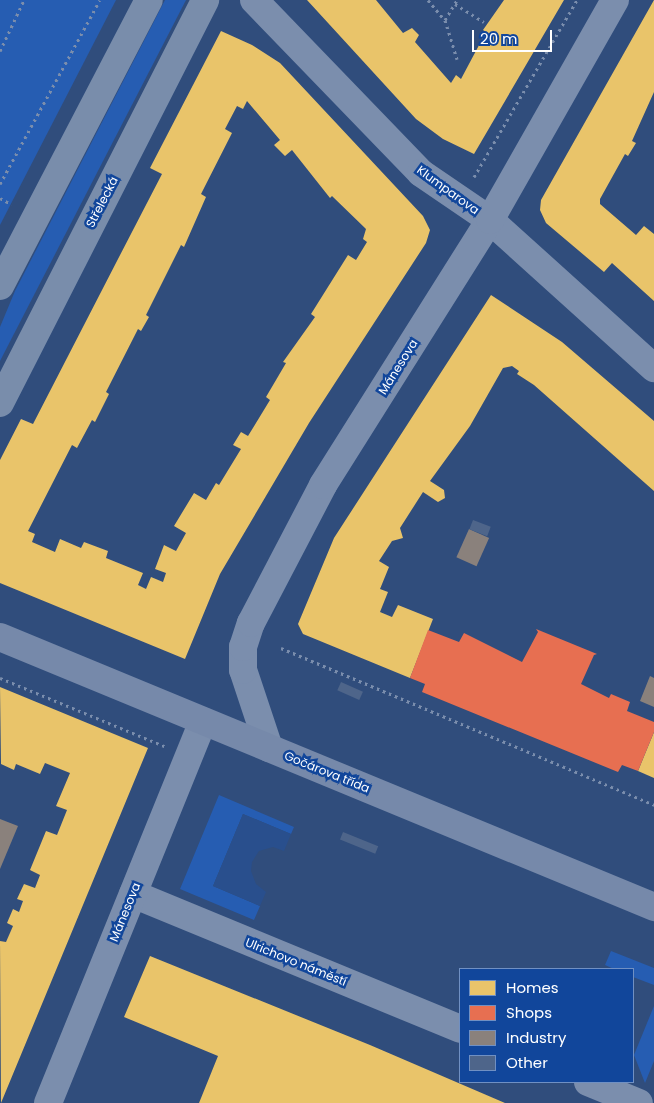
<!DOCTYPE html>
<meta charset="utf-8">
<style>
body{margin:0}
#map{position:relative;width:654px;height:1103px;overflow:hidden;background:#304d7c;font-family:Poppins,sans-serif}
div>[style]{position:absolute}
.green>*{inset:0;background:#265db2}
.water>*{inset:0;background:#294f8d}
.homes>*{inset:0;background:#e9c46a}
.shops>*{inset:0;background:#e76f51}
.industry>*{inset:0;background:#8a817c;transform-origin:0 0}
.building>*{inset:0;background:#4e658a;transform-origin:0 0}
.path>*{height:3px;margin-top:-1.5px;transform-origin:0;background:repeating-linear-gradient(90deg,#7b8ead 0 2.5px,transparent 0 6.5px)}
.street>*{height:28px;margin:-14px;padding:0 14px;transform-origin:14px;border-radius:14px;background:#7b8ead}
.secondary>*{height:28px;margin:-14px;padding:0 14px;transform-origin:14px;border-radius:14px;background:#7689aa}
.primary>*{height:28px;margin:-14px;padding:0 14px;transform-origin:14px;border-radius:14px;background:#798dab}
span{translate:-50% -50%;white-space:nowrap;text-align:center;line-height:1.15;-webkit-text-stroke:5px #11469b;paint-order:stroke}
.street-label{font-size:12px;color:#fff}
.legend{position:absolute;left:459px;top:968px;width:175px;height:115px;box-sizing:border-box;background:#11469b;border:1px solid #7090c3;margin:0;padding:6px 9px;list-style:none;font-size:15px;color:#fff}
.legend li{display:flex;align-items:center;gap:10px;height:25px}
.legend b{width:25px;border:1px solid #7090c3}
.scale{position:absolute;left:472px;top:30px;width:80px;height:22px;box-sizing:border-box;border:2px solid #fff;border-top:0;padding-left:6px;font-size:15px;line-height:18px;white-space:nowrap;color:#fff;-webkit-text-stroke:4px #11469b;paint-order:stroke}
</style>
<div id="map">
<div class="green">
<i style="clip-path:polygon(0 0,116px 0,0 225px)"></i>
<i style="clip-path:polygon(165px 0,186px 0,0 361px,0 327px,15px 291px)"></i>
<i style="clip-path:polygon(219px 795px,294px 827px,291px 834px,243px 814px,213px 886px,260px 906px,254px 920px,180px 889px)"></i>
<i style="clip-path:polygon(611px 951px,654px 968px,654px 985px,633px 977px,633px 969px,614px 969px,605px 965px)"></i>
<i style="clip-path:polygon(654px 1006px,654px 1061px,645px 1083px,634px 1055px)"></i>
</div>
<div class="water">
<i style="clip-path:polygon(243px 814px,291px 834px,284px 851px,273px 847px,259px 851px,252px 862px,251px 871px,256px 884px,266px 892px,260px 906px,213px 886px)"></i>
</div>
<div class="homes">
<i style="clip-path:polygon(307px 0,376px 0,403px 33px,412px 28px,419px 35px,415px 42px,451px 83px,456px 75px,461px 79px,486px 32px,483px 30px,504px 0,564px 0,474px 154px,443px 139px,416px 119px)"></i>
<i style="clip-path:polygon(654px 0,654px 92px,632px 141px,636px 143px,628px 156px,625px 154px,600px 199px,600px 204px,636px 235px,644px 226px,654px 234px,654px 301px,612px 263px,604px 272px,546px 223px,540px 210px,541px 200px)"></i>
<i style="clip-path:polygon(evenodd,221px 31px,252px 45px,280px 63px,423px 216px,430px 230px,426px 243px,309px 423px,220px 574px,185px 659px,0 583px,0 460px,21px 419px,33px 424px,118px 259px,162px 174px,150px 168px,221px 31px,247px 101px,280px 140px,274px 145px,285px 156px,292px 150px,330px 198px,332px 196px,366px 229px,363px 239px,367px 242px,356px 260px,348px 255px,311px 314px,315px 317px,283px 362px,286px 363px,266px 397px,270px 400px,248px 436px,241px 432px,233px 445px,241px 449px,219px 485px,216px 483px,206px 500px,194px 493px,174px 526px,186px 533px,176px 551px,164px 545px,155px 569px,166px 573px,163px 582px,151px 577px,146px 589px,138px 585px,143px 573px,106px 558px,108px 551px,84px 542px,81px 548px,60px 539px,55px 552px,32px 542px,35px 534px,28px 531px,72px 445px,77px 448px,92px 420px,95px 422px,109px 394px,106px 392px,138px 329px,141px 331px,149px 317px,146px 315px,181px 245px,184px 247px,206px 197px,201px 194px,232px 133px,225px 129px,237px 106px,243px 109px,247px 101px)"></i>
<i style="clip-path:polygon(491px 295px,562px 342px,654px 421px,654px 491px,534px 385px,517px 374px,519px 371px,512px 366px,503px 368px,470px 426px,430px 481px,444px 490px,445px 498px,438px 502px,423px 492px,400px 528px,403px 538px,392px 541px,379px 561px,389px 567px,380px 589px,388px 592px,380px 612px,392px 617px,398px 605px,433px 619px,410px 678px,303px 634px,298px 624px,334px 538px)"></i>
<i style="clip-path:polygon(0 687px,148px 748px,1px 1103px,0 941px,6px 942px,13px 926px,7px 923px,13px 909px,19px 912px,23px 901px,17px 899px,24px 884px,35px 888px,40px 875px,30px 870px,46px 831px,57px 835px,67px 810px,56px 806px,70px 773px,45px 763px,40px 774px,16px 764px,14px 770px,1px 764px)"></i>
<i style="clip-path:polygon(654px 732px,654px 778px,638px 771px)"></i>
<i style="clip-path:polygon(150px 956px,370px 1045px,505px 1103px,199px 1103px,218px 1056px,124px 1017px)"></i>
</div>
<div class="shops">
<i style="clip-path:polygon(536px 629px,597px 654px,594px 655px,581px 684px,609px 698px,611px 694px,630px 702px,627px 711px,654px 722px,654px 732px,638px 771px,622px 765px,618px 772px,422px 692px,425px 684px,410px 678px,428px 630px,459px 642px,464px 633px,522px 662px,538px 632px)"></i>
</div>
<div class="industry">
<i style="left:469px;top:529px;width:22px;height:31px;rotate:24deg"></i>
<i style="clip-path:polygon(650px 676px,654px 678px,654px 707px,640px 701px)"></i>
<i style="clip-path:polygon(0 819px,18px 826px,0 869px)"></i>
</div>
<div class="building">
<i style="left:473px;top:520px;width:19px;height:10px;rotate:21deg"></i>
<i style="left:341px;top:682px;width:24px;height:9px;rotate:24deg"></i>
<i style="left:343px;top:832px;width:38px;height:8px;rotate:22deg"></i>
</div>
<div class="path">
<i style="left:428px;top:0;width:26px;rotate:50deg"></i>
<i style="left:445px;top:20px;width:23px;rotate:-59deg"></i>
<i style="left:455px;top:4px;width:34px;rotate:32deg"></i>
<i style="left:445px;top:20px;width:41px;rotate:72.9deg"></i>
<i style="left:0;top:51px;width:56px;rotate:-64.8deg"></i>
<i style="left:474px;top:177px;width:205px;rotate:-59.8deg"></i>
<i style="left:0;top:184px;width:209px;rotate:-61.5deg"></i>
<i style="left:0;top:198px;width:13px;rotate:29deg"></i>
<i style="left:281px;top:648px;width:405px;rotate:22.8deg"></i>
<i style="left:0;top:678px;width:178px;rotate:22.5deg"></i>
</div>
<div class="street">
<i style="left:254px;top:0;width:240px;rotate:46deg"></i>
<i style="left:421px;top:173px;width:83px;rotate:34.3deg"></i>
<i style="left:490px;top:220px;width:221px;rotate:42.1deg"></i>
<i style="left:269px;top:748px;width:82px;rotate:-108.4deg"></i>
<i style="left:243px;top:670px;width:23px;rotate:-90deg"></i>
<i style="left:243px;top:647px;width:25px;rotate:-72deg"></i>
<i style="left:251px;top:623px;width:156px;rotate:-62.4deg"></i>
<i style="left:323px;top:485px;width:313px;rotate:-57.8deg"></i>
<i style="left:490px;top:220px;width:253px;rotate:-60.4deg"></i>
<i style="left:133px;top:894px;width:354px;rotate:22.4deg"></i>
<i style="left:588px;top:1082px;width:55px;rotate:22.4deg"></i>
<i style="left:48px;top:1103px;width:412px;rotate:-67.9deg"></i>
</div>
<div class="secondary">
<i style="left:0;top:637px;width:708px;rotate:22.43deg"></i>
</div>
<div class="primary">
<i style="left:0;top:286px;width:322px;rotate:-62.5deg"></i>
<i style="left:0;top:403px;width:452px;rotate:-63deg"></i>
</div>
<div class="street-label">
<span style="left:448px;top:190px;rotate:36deg">Klumparova</span>
<span style="left:102px;top:202px;rotate:-63deg">Střelecká</span>
<span style="left:398px;top:367px;rotate:-58deg">Mánesova</span>
<span style="left:327px;top:772px;rotate:22deg">Gočárova třída</span>
<span style="left:125px;top:912px;rotate:-68deg">Mánesova</span>
<span style="left:296px;top:962px;rotate:22deg">Ulrichovo náměstí</span>
</div>
<ul class="legend">
<li><b style="height:14px;background:#e9c46a"></b>Homes</li>
<li><b style="height:14px;background:#e76f51"></b>Shops</li>
<li><b style="height:14px;background:#8a817c"></b>Industry</li>
<li><b style="height:14px;background:#4e658a"></b>Other</li>
</ul>
<div class="scale">20 m</div>
</div>
